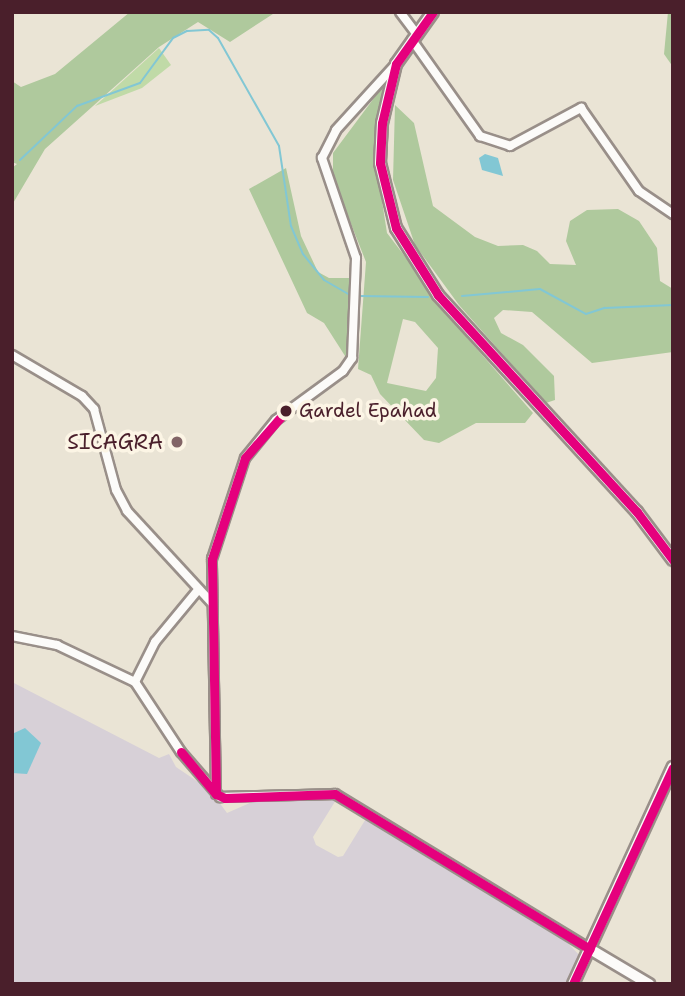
<!DOCTYPE html>
<style>
body{margin:0}
#map{position:relative;width:685px;height:996px;overflow:hidden;background:#eae4d5;font-family:"Shantell Sans",sans-serif}
div>[style]{position:absolute}
.industrial>*{inset:0;background:#d7d0d7}
.green>*{inset:0;background:#c0daa7}
.forest>*{inset:0;background:#afc99d}
.water>*{inset:0;background:#82c7d4}
.stream>*{height:2px;margin:-1px;padding:0 1px;transform-origin:1px;border-radius:1px;background:#82c7d4}
.roads{filter:drop-shadow(2px 0 #998f89) drop-shadow(-2px 0 #998f89) drop-shadow(0 2px #998f89) drop-shadow(0 -2px #998f89)}
.minor>*{height:8px;margin:-4px;padding:0 4px;transform-origin:4px;border-radius:4px;background:#fcfbf9}
.major>*{height:10px;margin:-5px;padding:0 5px;transform-origin:5px;border-radius:5px;background:#fcfbf9}
.bus-1>*{height:9px;margin:-4.5px;padding:0 4.5px;transform-origin:4.5px;border-radius:4.5px;background:#e5007d}
.dots>*{width:19px;height:19px;translate:-50% -50%;box-sizing:border-box;border:4px solid #fcf5e5;border-radius:50%}
span{translate:-50% -50%;white-space:nowrap;text-align:center;line-height:1.15;-webkit-text-stroke:7px #fcf5e5;paint-order:stroke}
.bus-label{font-size:19px;color:#4a1f2b}
.left{translate:0 -50%;text-align:left}
.poi-label{font-size:21px;color:#4a1f2b}
.right{translate:-100% -50%;text-align:right}
.frame{position:absolute;inset:0;border:14px solid #4a1f2b;pointer-events:none}
</style>
<div id="map">
<div class="industrial">
<i style="clip-path:polygon(12px 682px,159px 758px,169px 754px,176px 767px,210px 790px,227px 813px,252px 802px,336px 800px,313px 837px,316px 845px,338px 857px,343px 856px,367px 817px,560px 935px,581px 957px,568px 984px,12px 984px)"></i>
</div>
<div class="green">
<i style="clip-path:polygon(159px 48px,171px 65px,142px 88px,95px 106px)"></i>
</div>
<div class="forest">
<i style="clip-path:polygon(130px 12px,276px 12px,230px 42px,198px 22px,159px 47px,45px 149px,12px 205px,12px 168px,17px 164px,12px 162px,12px 81px,21px 87px,55px 74px)"></i>
<i style="clip-path:polygon(668px 12px,673px 12px,673px 67px,664px 54px)"></i>
<i style="clip-path:polygon(evenodd,383px 86px,374px 150px,387px 233px,468px 339px,533px 413px,525px 423px,476px 423px,439px 443px,424px 440px,380px 394px,371px 375px,358px 369px,366px 262px,333px 178px,333px 153px,383px 86px,403px 319px,415px 322px,438px 348px,436px 378px,426px 391px,387px 383px,403px 319px)"></i>
<i style="clip-path:polygon(395px 105px,414px 123px,433px 206px,475px 237px,498px 246px,523px 245px,537px 251px,550px 264px,576px 265px,566px 241px,570px 221px,587px 210px,618px 209px,639px 221px,657px 248px,660px 281px,673px 289px,673px 352px,592px 363px,532px 312px,503px 310px,494px 318px,501px 333px,523px 345px,554px 376px,555px 400px,546px 403px,459px 305px,415px 245px,393px 180px)"></i>
<i style="clip-path:polygon(286px 168px,301px 236px,318px 272px,329px 278px,353px 278px,347px 359px,324px 323px,307px 313px,249px 189px)"></i>
</div>
<div class="water">
<i style="clip-path:polygon(485px 154px,498px 158px,503px 176px,482px 170px,479px 158px)"></i>
<i style="clip-path:polygon(25px 728px,41px 743px,27px 774px,12px 773px,12px 734px)"></i>
</div>
<div class="stream">
<i style="left:20px;top:160px;width:79px;rotate:-43.5deg"></i>
<i style="left:77px;top:106px;width:67px;rotate:-20.1deg"></i>
<i style="left:140px;top:83px;width:56px;rotate:-53.7deg"></i>
<i style="left:173px;top:38px;width:16px;rotate:-27deg"></i>
<i style="left:187px;top:31px;width:22px;rotate:-3deg"></i>
<i style="left:209px;top:30px;width:12px;rotate:42deg"></i>
<i style="left:218px;top:38px;width:124px;rotate:60.5deg"></i>
<i style="left:279px;top:146px;width:81px;rotate:81.5deg"></i>
<i style="left:291px;top:226px;width:30px;rotate:67deg"></i>
<i style="left:303px;top:254px;width:33px;rotate:51deg"></i>
<i style="left:324px;top:280px;width:30px;rotate:30deg"></i>
<i style="left:359px;top:296px;width:69px;rotate:0.8deg"></i>
<i style="left:462px;top:296px;width:78px;rotate:-5.1deg"></i>
<i style="left:540px;top:289px;width:52px;rotate:28.5deg"></i>
<i style="left:586px;top:314px;width:20px;rotate:-18deg"></i>
<i style="left:605px;top:308px;width:68px;rotate:-2.5deg"></i>
</div>
<div class="roads">
<div class="minor">
<i style="left:400px;top:12px;width:26px;rotate:53deg"></i>
<i style="left:412px;top:40px;width:118px;rotate:54.7deg"></i>
<i style="left:480px;top:136px;width:32px;rotate:18deg"></i>
<i style="left:510px;top:146px;width:81px;rotate:-28.2deg"></i>
<i style="left:581px;top:108px;width:101px;rotate:55.1deg"></i>
<i style="left:639px;top:191px;width:41px;rotate:34.1deg"></i>
<i style="left:12px;top:355px;width:81px;rotate:30.4deg"></i>
<i style="left:82px;top:396px;width:18px;rotate:47deg"></i>
<i style="left:94px;top:409px;width:84px;rotate:74.8deg"></i>
<i style="left:116px;top:490px;width:24px;rotate:62deg"></i>
<i style="left:127px;top:511px;width:124px;rotate:47.3deg"></i>
<i style="left:12px;top:636px;width:46px;rotate:11.3deg"></i>
<i style="left:57px;top:645px;width:86px;rotate:25.4deg"></i>
<i style="left:135px;top:682px;width:84px;rotate:56.7deg"></i>
<i style="left:181px;top:752px;width:60px;rotate:49.1deg"></i>
<i style="left:220px;top:797px;width:115px;rotate:-1.5deg"></i>
<i style="left:335px;top:794px;width:298px;rotate:31.3deg"></i>
<i style="left:135px;top:682px;width:45px;rotate:-63.4deg"></i>
<i style="left:155px;top:642px;width:67px;rotate:-50.4deg"></i>
<i style="left:216px;top:794px;width:235px;rotate:-91deg"></i>
<i style="left:212px;top:559px;width:106px;rotate:-71.9deg"></i>
<i style="left:245px;top:458px;width:49px;rotate:-50.8deg"></i>
<i style="left:276px;top:420px;width:83px;rotate:-36.2deg"></i>
<i style="left:343px;top:371px;width:16px;rotate:-55deg"></i>
<i style="left:352px;top:358px;width:100px;rotate:-87.7deg"></i>
<i style="left:356px;top:258px;width:106px;rotate:-108.8deg"></i>
<i style="left:322px;top:158px;width:31px;rotate:-63deg"></i>
<i style="left:336px;top:130px;width:89px;rotate:-47.7deg"></i>
</div>
<div class="major">
<i style="left:433px;top:12px;width:64px;rotate:125.4deg"></i>
<i style="left:396px;top:64px;width:61px;rotate:103.3deg"></i>
<i style="left:382px;top:123px;width:40px;rotate:92.9deg"></i>
<i style="left:380px;top:163px;width:67px;rotate:76.2deg"></i>
<i style="left:396px;top:228px;width:79px;rotate:57.9deg"></i>
<i style="left:438px;top:295px;width:294px;rotate:47.5deg"></i>
<i style="left:637px;top:512px;width:60px;rotate:53.1deg"></i>
<i style="left:590px;top:949px;width:69px;rotate:30.7deg"></i>
<i style="left:573px;top:984px;width:239px;rotate:-65.3deg"></i>
</div>
</div>
<div class="bus-1">
<i style="left:433px;top:12px;width:64px;rotate:125.4deg"></i>
<i style="left:396px;top:64px;width:61px;rotate:103.3deg"></i>
<i style="left:382px;top:123px;width:40px;rotate:92.9deg"></i>
<i style="left:380px;top:163px;width:67px;rotate:76.2deg"></i>
<i style="left:396px;top:228px;width:79px;rotate:57.9deg"></i>
<i style="left:438px;top:295px;width:294px;rotate:47.5deg"></i>
<i style="left:637px;top:512px;width:60px;rotate:53.1deg"></i>
<i style="left:181px;top:752px;width:55px;rotate:50.2deg"></i>
<i style="left:216px;top:794px;width:10px;rotate:24deg"></i>
<i style="left:225px;top:798px;width:110px;rotate:-2.1deg"></i>
<i style="left:335px;top:794px;width:298px;rotate:31.3deg"></i>
<i style="left:216px;top:794px;width:235px;rotate:-91deg"></i>
<i style="left:212px;top:559px;width:106px;rotate:-71.9deg"></i>
<i style="left:245px;top:458px;width:62px;rotate:-48.9deg"></i>
<i style="left:573px;top:984px;width:238px;rotate:-65.2deg"></i>
</div>
<div class="dots">
<i style="left:286px;top:411px;background:#4a1f2b"></i>
<i style="left:177px;top:442px;background:#826466"></i>
</div>
<div class="bus-label">
<span class="left" style="left:299px;top:411px">Gardel Epahad</span>
</div>
<div class="poi-label">
<span class="right" style="left:163px;top:442px">SICAGRA</span>
</div>
<div class="frame"></div>
</div>
